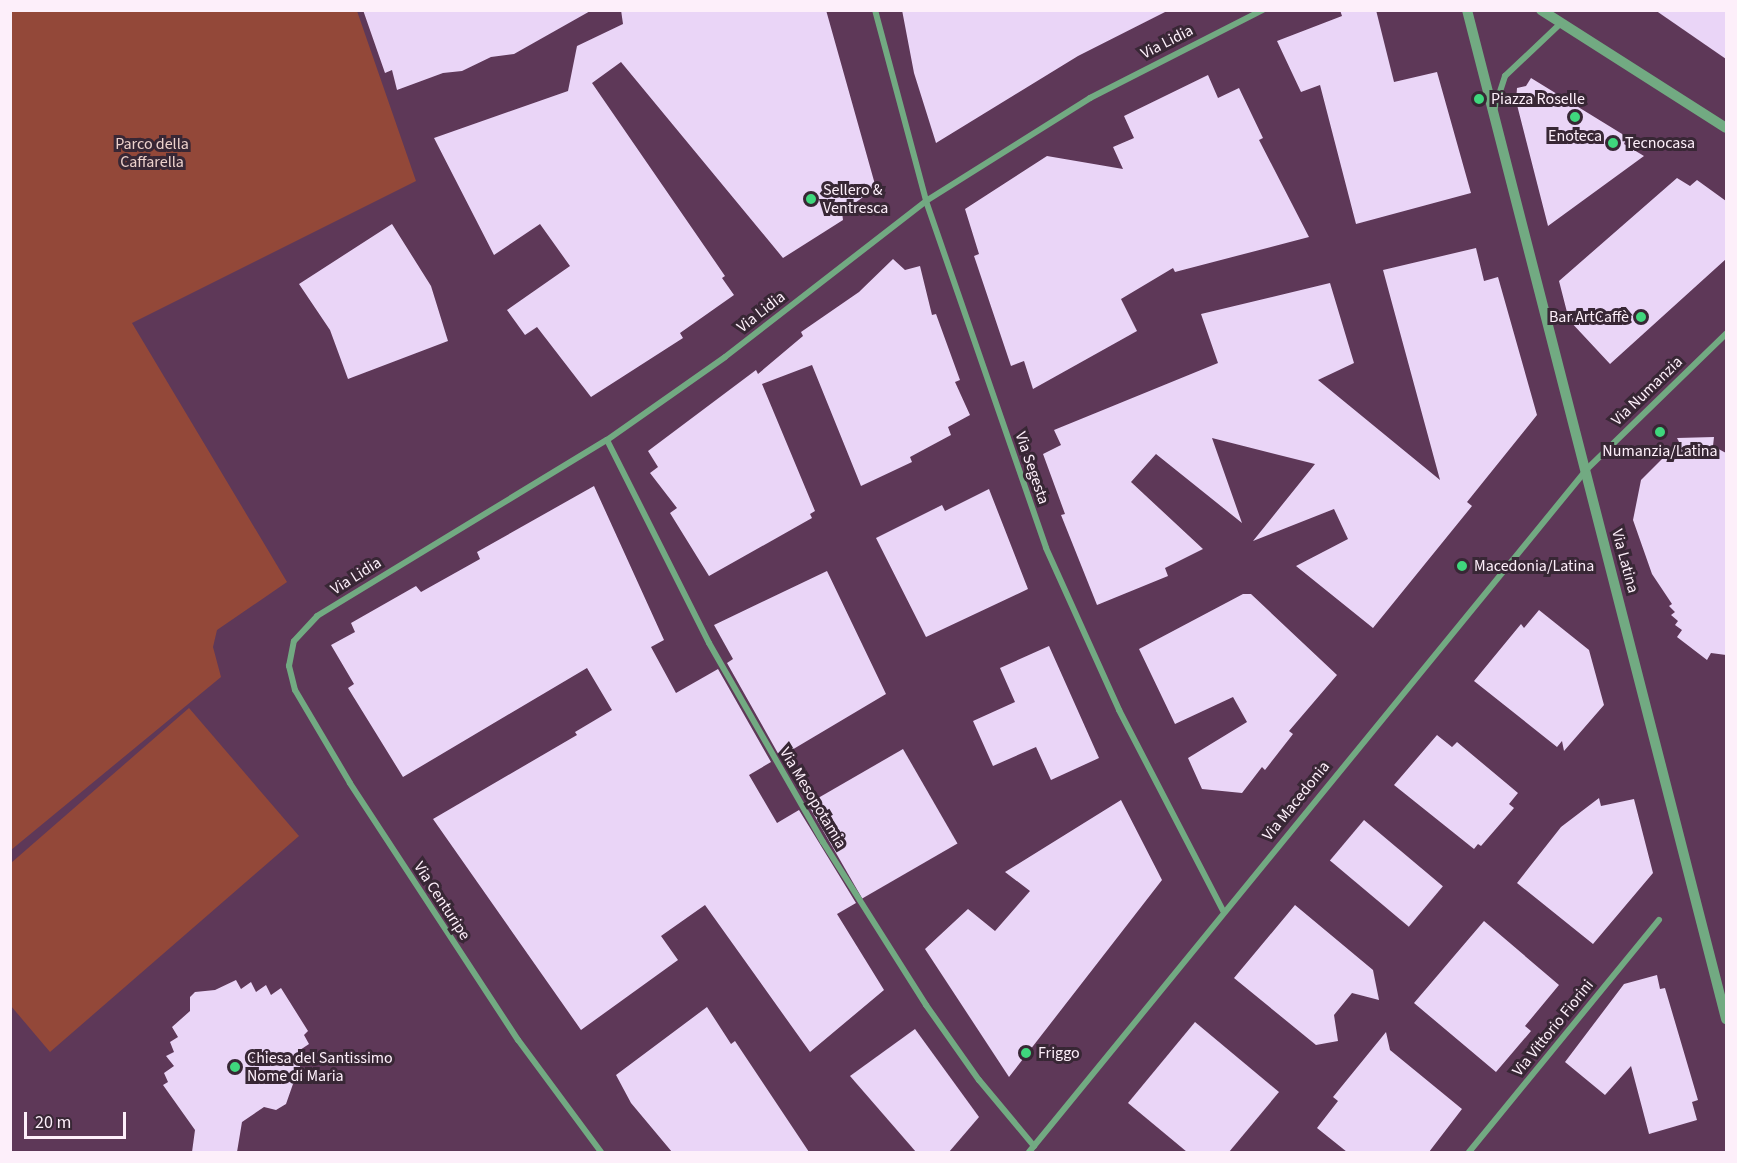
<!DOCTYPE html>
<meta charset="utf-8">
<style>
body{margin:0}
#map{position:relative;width:1737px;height:1163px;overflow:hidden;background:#5e3858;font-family:"Source Sans 3",sans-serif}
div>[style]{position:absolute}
.green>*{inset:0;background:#934839}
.building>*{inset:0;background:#ead5f7;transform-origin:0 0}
.minor>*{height:6px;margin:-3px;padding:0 3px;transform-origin:3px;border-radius:3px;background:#72aa82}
.tertiary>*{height:10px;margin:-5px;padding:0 5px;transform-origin:5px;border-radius:5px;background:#72aa82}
.dots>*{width:16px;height:16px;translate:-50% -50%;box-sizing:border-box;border:3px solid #382735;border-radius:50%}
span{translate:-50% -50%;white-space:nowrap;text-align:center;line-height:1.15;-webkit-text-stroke:6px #382735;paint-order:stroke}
.street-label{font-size:16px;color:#fdeffa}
.poi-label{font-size:16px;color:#fdeffa}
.left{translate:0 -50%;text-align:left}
.right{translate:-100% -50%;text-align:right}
.park-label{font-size:16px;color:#edd2cc}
.frame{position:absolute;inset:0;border:12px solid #fdeffa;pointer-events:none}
.scale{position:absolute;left:24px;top:1112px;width:102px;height:27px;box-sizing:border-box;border:3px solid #fdeffa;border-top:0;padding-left:8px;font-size:18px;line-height:21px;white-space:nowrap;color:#fdeffa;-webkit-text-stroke:4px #382735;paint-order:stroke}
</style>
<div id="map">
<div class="green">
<i style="clip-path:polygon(11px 10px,357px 11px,416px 181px,132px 323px,287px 582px,217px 630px,213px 647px,221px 677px,11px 850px)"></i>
<i style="clip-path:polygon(189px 708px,299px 836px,50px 1052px,11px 1006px,11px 863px)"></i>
</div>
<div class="building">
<i style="clip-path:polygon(363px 10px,592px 10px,514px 54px,491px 57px,462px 71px,443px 73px,397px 90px,392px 70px,385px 73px)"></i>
<i style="clip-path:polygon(621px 10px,826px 10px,876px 188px,842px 212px,843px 220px,783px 258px,621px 62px,592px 83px,725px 276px,722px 278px,734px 295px,680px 333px,683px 338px,591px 397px,537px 327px,525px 335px,507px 310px,570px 266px,540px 224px,494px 255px,434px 138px,568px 91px,577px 46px,623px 24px)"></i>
<i style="clip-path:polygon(902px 10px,1169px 10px,1078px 56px,936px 143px,914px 73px)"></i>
<i style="clip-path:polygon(1340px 10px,1376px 10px,1394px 82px,1437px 72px,1471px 193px,1356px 224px,1320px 85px,1301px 92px,1277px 41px,1342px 16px)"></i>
<i style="clip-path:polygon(1655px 10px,1726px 10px,1726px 59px)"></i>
<i style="clip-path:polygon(1208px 75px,1218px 98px,1239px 88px,1263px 138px,1259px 140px,1309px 237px,1175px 272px,1173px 268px,1121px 299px,1137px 331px,1033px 389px,1024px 361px,1011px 366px,974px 256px,979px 254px,965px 209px,1047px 156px,1123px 169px,1113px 147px,1134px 138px,1124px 116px)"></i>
<i style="clip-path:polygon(1531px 78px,1627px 137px,1624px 144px,1644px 156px,1548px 226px,1516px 101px,1517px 88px,1526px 86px)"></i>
<i style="clip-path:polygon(1677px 178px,1690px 186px,1697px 180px,1726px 201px,1726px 259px,1610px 364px,1569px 320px,1559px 281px)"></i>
<i style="clip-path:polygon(392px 224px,431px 286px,448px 341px,348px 379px,330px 330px,299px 284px)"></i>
<i style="clip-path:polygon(1476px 248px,1484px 281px,1498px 277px,1537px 415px,1467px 502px,1472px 506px,1373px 628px,1296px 566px,1348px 539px,1334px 509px,1253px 541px,1315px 464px,1212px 438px,1242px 523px,1156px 454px,1131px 482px,1203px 549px,1165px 568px,1168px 576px,1097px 605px,1061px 515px,1065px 514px,1043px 454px,1061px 445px,1054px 430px,1218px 363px,1201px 314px,1330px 283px,1354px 363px,1318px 380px,1440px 480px,1383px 270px)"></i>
<i style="clip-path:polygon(893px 259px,905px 270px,920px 266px,932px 315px,936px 314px,960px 380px,955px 382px,970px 415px,948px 427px,951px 435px,910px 457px,912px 462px,861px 486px,812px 365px,762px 384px,815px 511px,810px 514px,812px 518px,709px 576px,670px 513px,677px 508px,650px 473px,658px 467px,648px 451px,756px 370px,758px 374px,803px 336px,801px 332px,859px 292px)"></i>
<i style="clip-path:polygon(1714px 437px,1713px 446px,1726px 453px,1726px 655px,1711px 653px,1707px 660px,1677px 637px,1682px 630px,1675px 625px,1678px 621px,1671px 615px,1675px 612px,1669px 606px,1672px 604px,1652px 574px,1633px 520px,1641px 480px,1672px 449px,1681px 446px,1677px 438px)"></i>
<i style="clip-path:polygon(594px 486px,664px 640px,651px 647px,676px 693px,718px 669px,771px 762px,749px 775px,777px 823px,799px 810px,856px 903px,837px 914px,884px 990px,810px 1052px,705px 905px,661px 936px,678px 960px,581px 1030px,433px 819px,577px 735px,575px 732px,612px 710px,587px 668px,403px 777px,348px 688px,354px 684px,331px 645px,355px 632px,351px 623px,416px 586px,421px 592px,480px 559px,477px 552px)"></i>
<i style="clip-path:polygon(989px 489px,1028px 589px,926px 637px,876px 538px,942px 505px,945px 511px)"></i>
<i style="clip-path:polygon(827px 571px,886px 694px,780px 757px,727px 663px,733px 659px,714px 625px)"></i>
<i style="clip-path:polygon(1243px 594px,1251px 594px,1337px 675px,1289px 731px,1293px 734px,1265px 770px,1262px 767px,1242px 793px,1202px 789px,1188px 758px,1247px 722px,1233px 697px,1175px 724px,1139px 649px)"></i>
<i style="clip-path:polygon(1539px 610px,1589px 650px,1604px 705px,1564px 751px,1562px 741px,1557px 747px,1474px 681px,1521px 624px,1524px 628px)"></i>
<i style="clip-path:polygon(1049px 646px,1099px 758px,1051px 780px,1036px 747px,993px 766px,973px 721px,1015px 702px,1000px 668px)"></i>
<i style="clip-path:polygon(1437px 735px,1452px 747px,1457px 742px,1518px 793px,1509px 804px,1514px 808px,1481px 846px,1478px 844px,1474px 849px,1394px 785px)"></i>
<i style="left:903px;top:749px;width:109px;height:110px;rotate:60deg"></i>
<i style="clip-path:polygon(1599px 798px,1601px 806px,1634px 799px,1653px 873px,1593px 944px,1517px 883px,1561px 827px)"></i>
<i style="clip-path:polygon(1121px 800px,1162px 880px,1009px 1077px,925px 949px,968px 909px,995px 931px,1030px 891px,1005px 872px)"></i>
<i style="left:1364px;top:820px;width:103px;height:53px;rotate:40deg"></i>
<i style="clip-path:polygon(1295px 905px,1373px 970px,1379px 1000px,1352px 993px,1334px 1015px,1338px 1041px,1316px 1045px,1234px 978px)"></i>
<i style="clip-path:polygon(1484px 921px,1559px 985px,1525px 1026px,1531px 1031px,1496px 1072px,1414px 1003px)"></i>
<i style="clip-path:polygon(1657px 975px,1660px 989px,1665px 988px,1698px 1100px,1692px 1102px,1697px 1120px,1649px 1134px,1631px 1066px,1605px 1095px,1565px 1062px,1624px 984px)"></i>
<i style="clip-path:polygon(236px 980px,241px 989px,251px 982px,256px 992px,266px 985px,271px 995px,281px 988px,308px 1031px,304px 1035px,309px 1044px,300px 1050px,307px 1057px,299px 1064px,303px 1074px,293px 1084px,286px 1104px,276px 1110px,264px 1107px,242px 1122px,237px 1152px,192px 1152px,195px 1130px,163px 1085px,168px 1082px,164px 1073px,174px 1066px,166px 1056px,174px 1052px,170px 1042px,178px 1037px,172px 1027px,190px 1011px,190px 997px,195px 992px,215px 990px)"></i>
<i style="clip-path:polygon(707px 1007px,731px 1044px,735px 1041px,809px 1152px,672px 1152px,631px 1103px,616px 1075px)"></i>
<i style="clip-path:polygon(1195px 1022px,1279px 1092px,1229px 1152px,1187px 1152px,1128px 1103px)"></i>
<i style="clip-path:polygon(915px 1029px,979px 1117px,949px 1152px,916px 1152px,850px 1076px)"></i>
<i style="clip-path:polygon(1386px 1032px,1390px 1050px,1462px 1109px,1429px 1152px,1347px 1152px,1317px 1128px,1338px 1101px,1333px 1097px)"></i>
</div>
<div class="minor">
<i style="left:875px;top:10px;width:198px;rotate:75deg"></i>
<i style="left:926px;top:201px;width:367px;rotate:70.9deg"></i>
<i style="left:1046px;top:548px;width:178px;rotate:65.7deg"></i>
<i style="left:1119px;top:710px;width:226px;rotate:62.6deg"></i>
<i style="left:1494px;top:110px;width:36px;rotate:-72deg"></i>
<i style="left:1505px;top:76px;width:76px;rotate:-43.4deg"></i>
<i style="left:607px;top:440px;width:227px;rotate:63.3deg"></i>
<i style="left:709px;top:643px;width:229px;rotate:60.2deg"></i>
<i style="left:823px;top:842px;width:193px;rotate:57.7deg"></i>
<i style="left:926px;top:1005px;width:92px;rotate:54.8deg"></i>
<i style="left:979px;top:1080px;width:86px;rotate:50.2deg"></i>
<i style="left:601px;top:1152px;width:139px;rotate:-126.5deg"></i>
<i style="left:518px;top:1040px;width:307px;rotate:-123.2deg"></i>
<i style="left:350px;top:783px;width:108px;rotate:-120.6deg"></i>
<i style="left:295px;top:690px;width:25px;rotate:-104deg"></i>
<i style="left:289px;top:666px;width:25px;rotate:-79deg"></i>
<i style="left:294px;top:641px;width:34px;rotate:-47deg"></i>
<i style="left:317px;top:616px;width:339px;rotate:-31.3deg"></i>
<i style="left:607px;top:440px;width:144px;rotate:-35.1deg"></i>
<i style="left:725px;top:357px;width:254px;rotate:-37.8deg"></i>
<i style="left:926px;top:201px;width:194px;rotate:-32.1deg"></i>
<i style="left:1090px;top:98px;width:194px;rotate:-27deg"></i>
<i style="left:1029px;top:1152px;width:882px;rotate:-50.75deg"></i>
<i style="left:1587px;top:469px;width:194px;rotate:-44.2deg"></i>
<i style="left:1469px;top:1152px;width:300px;rotate:-50.7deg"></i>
</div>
<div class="tertiary">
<i style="left:1467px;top:10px;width:1042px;rotate:75.6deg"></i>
<i style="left:1541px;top:10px;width:219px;rotate:32.5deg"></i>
</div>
<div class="dots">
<i style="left:1479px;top:99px;background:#3fd77d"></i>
<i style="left:1575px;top:117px;background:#3fd77d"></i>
<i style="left:1613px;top:143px;background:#3fd77d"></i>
<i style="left:811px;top:199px;background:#3fd77d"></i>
<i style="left:1641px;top:317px;background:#3fd77d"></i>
<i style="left:1660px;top:432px;background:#3fd77d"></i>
<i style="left:1462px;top:566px;background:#3fd77d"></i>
<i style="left:1026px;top:1053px;background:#3fd77d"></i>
<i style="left:235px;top:1067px;background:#3fd77d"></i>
</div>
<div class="street-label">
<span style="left:1167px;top:42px;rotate:-27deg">Via Lidia</span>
<span style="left:761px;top:312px;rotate:-38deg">Via Lidia</span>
<span style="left:1647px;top:391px;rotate:-44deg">Via Numanzia</span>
<span style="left:1032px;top:468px;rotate:71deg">Via Segesta</span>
<span style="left:1625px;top:561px;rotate:75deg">Via Latina</span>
<span style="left:356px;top:576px;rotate:-32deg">Via Lidia</span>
<span style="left:813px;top:798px;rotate:59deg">Via Mesopotamia</span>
<span style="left:1296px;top:801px;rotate:-51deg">Via Macedonia</span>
<span style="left:442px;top:901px;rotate:57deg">Via Centuripe</span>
<span style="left:1553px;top:1028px;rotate:-51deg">Via Vittorio Fiorini</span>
</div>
<div class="poi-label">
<span class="left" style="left:1491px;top:99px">Piazza Roselle</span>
<span style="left:1575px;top:136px">Enoteca</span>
<span class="left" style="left:1625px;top:143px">Tecnocasa</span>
<span class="left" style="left:823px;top:199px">Sellero &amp;<br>Ventresca</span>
<span class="right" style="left:1629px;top:317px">Bar ArtCaffè</span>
<span style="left:1660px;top:451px">Numanzia/Latina</span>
<span class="left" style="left:1474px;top:566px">Macedonia/Latina</span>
<span class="left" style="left:1038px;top:1053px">Friggo</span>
<span class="left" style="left:247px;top:1067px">Chiesa del Santissimo<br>Nome di Maria</span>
</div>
<div class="park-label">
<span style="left:152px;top:153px">Parco della<br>Caffarella</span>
</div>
<div class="frame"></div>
<div class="scale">20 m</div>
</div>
